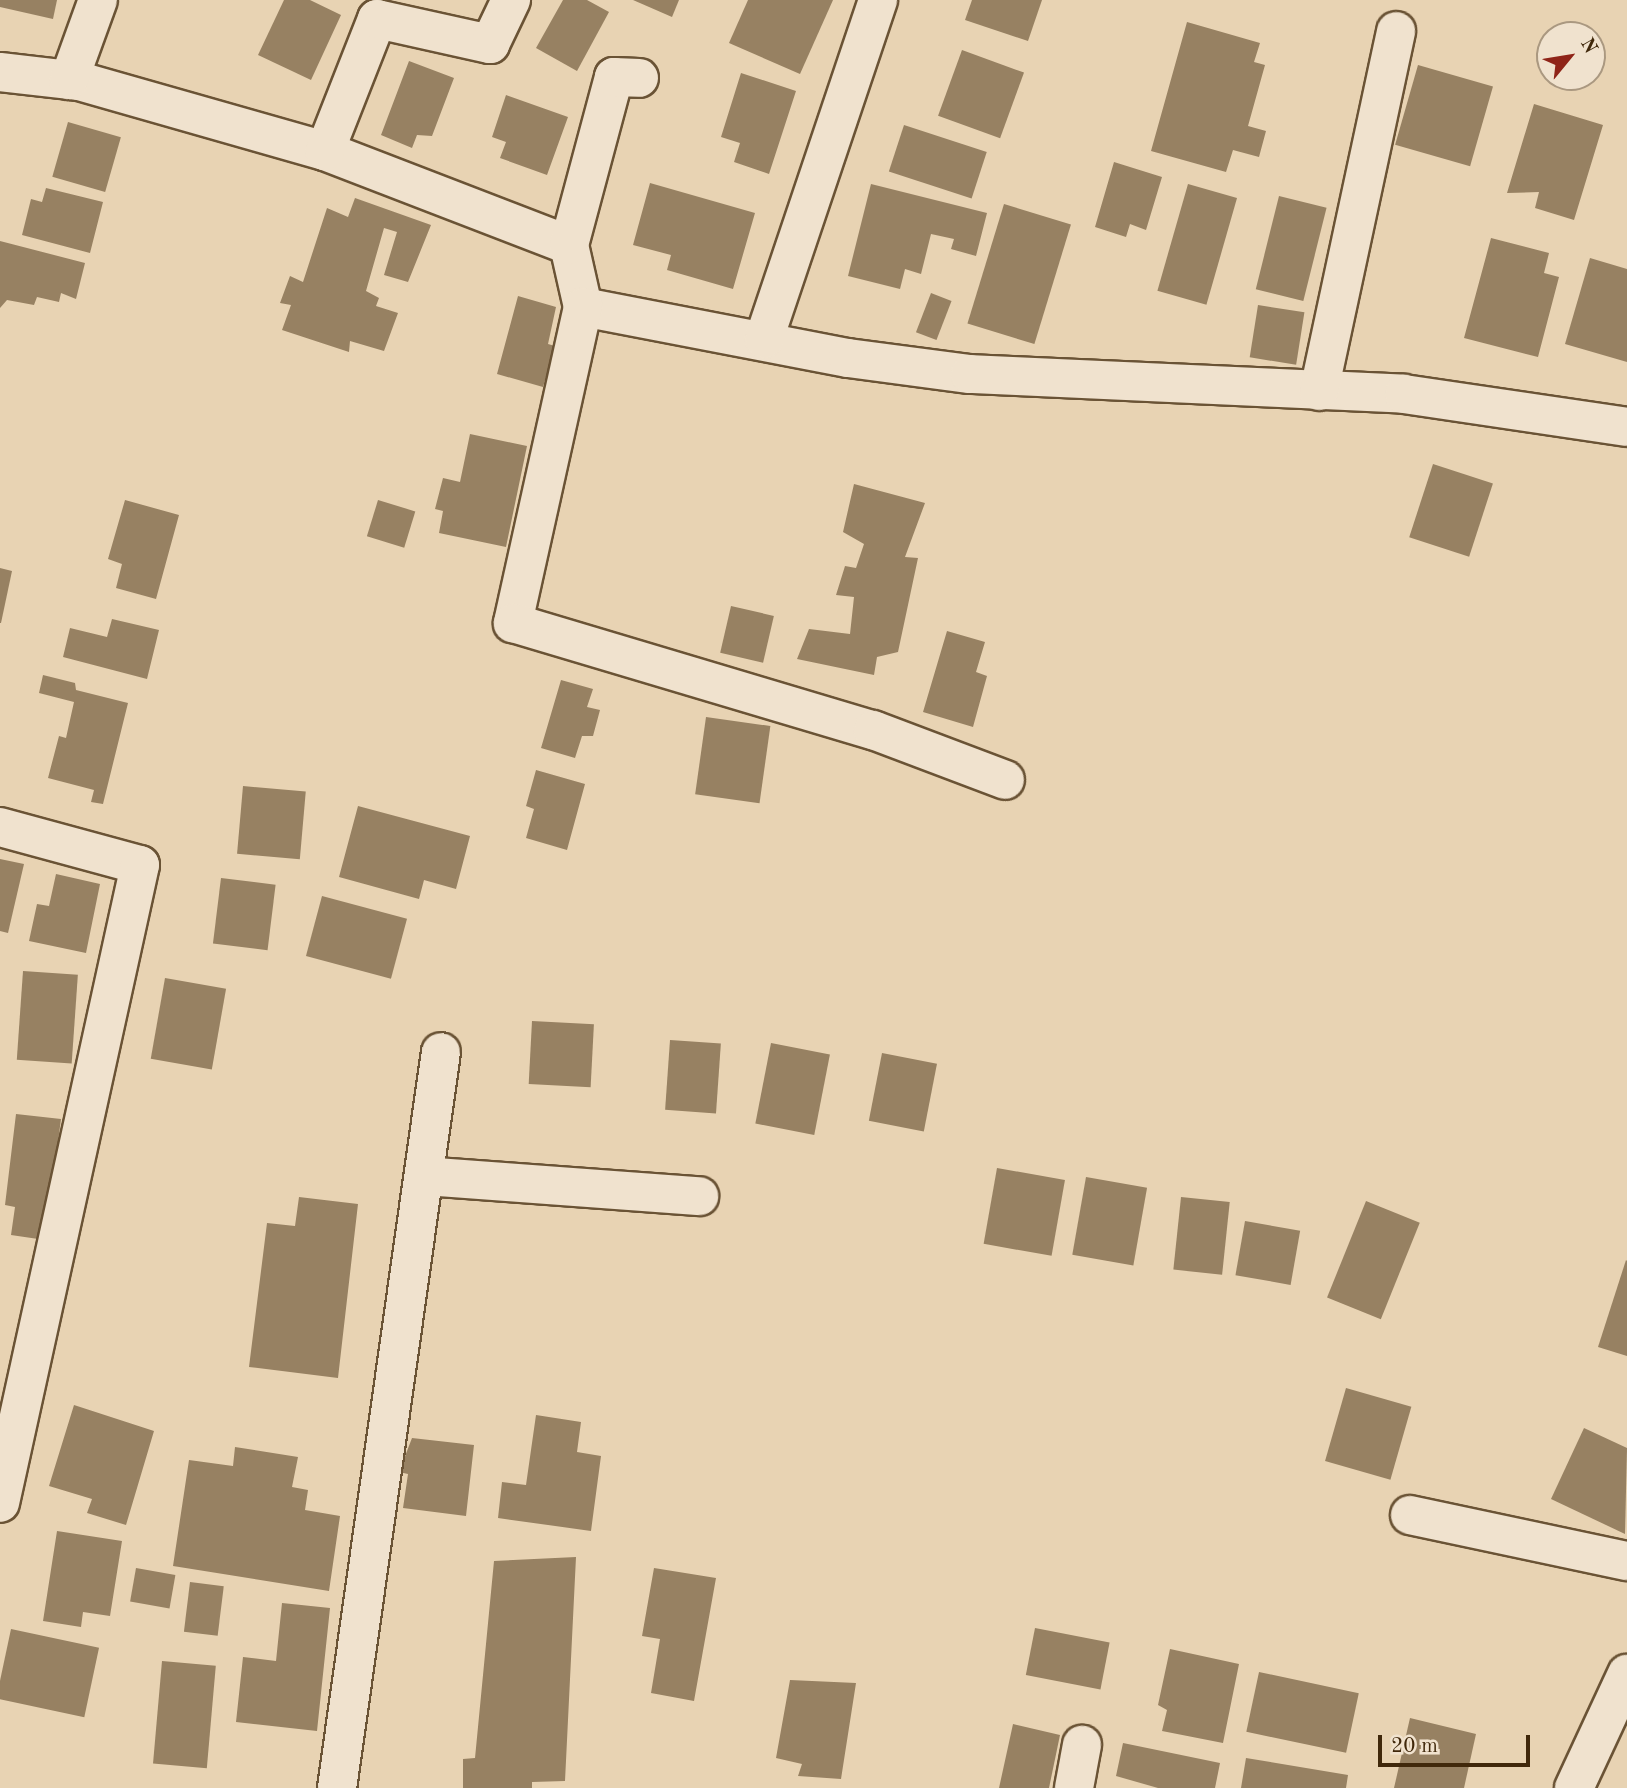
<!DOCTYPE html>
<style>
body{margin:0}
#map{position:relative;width:1627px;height:1788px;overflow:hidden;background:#e8d3b3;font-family:"Old Standard TT",serif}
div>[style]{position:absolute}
.building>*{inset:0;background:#978162;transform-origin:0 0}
.roads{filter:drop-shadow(2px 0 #6a5335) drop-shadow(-2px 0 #6a5335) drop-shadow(0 2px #6a5335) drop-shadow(0 -2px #6a5335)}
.minor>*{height:38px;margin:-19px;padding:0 19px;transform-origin:19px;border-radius:19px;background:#f0e2ce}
span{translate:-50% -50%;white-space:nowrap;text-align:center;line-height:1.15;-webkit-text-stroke:7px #f0e2ce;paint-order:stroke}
.north{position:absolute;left:1536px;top:21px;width:70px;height:70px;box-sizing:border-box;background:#f0e2ce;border:2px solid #aa9880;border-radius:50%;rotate:60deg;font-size:19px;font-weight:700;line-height:28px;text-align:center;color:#40280b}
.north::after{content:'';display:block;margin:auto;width:24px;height:32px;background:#8f2418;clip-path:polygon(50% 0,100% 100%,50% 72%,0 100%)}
.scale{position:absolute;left:1378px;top:1735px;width:152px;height:32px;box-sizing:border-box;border:4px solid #40280b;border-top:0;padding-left:9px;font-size:21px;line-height:24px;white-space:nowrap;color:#40280b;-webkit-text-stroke:5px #f0e2ce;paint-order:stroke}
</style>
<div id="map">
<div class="building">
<i style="clip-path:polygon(0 0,57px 0,53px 19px,0 7px)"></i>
<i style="clip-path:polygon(284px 0,310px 0,341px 15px,311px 80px,258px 55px)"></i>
<i style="clip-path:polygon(563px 0,587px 0,609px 12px,577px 71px,536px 48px)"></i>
<i style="clip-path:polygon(633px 0,679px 0,672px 17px)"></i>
<i style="clip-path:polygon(748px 0,833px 0,800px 74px,729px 43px)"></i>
<i style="clip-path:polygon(972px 0,1042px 0,1028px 41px,965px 20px)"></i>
<i style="clip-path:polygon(1187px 22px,1260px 43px,1254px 62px,1265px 65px,1248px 126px,1266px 131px,1259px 157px,1233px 150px,1226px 172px,1151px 151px)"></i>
<i style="left:962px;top:50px;width:66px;height:70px;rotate:20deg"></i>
<i style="clip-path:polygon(409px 61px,454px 78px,432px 136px,417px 135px,412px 148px,381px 135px)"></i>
<i style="left:1418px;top:65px;width:78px;height:83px;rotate:16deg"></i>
<i style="clip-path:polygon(741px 73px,796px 91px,769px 174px,734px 162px,740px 143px,721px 137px)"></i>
<i style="clip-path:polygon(506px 95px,568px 117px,547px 175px,500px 158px,506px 142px,492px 137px)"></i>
<i style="clip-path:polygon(1534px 104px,1603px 125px,1574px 220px,1535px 208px,1539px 192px,1507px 193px)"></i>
<i style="left:68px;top:122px;width:55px;height:57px;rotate:16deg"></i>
<i style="left:904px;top:125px;width:87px;height:49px;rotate:18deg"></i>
<i style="clip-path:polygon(1114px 162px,1162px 177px,1146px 230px,1130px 224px,1126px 237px,1095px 227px)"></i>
<i style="clip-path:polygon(650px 183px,755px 213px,733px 289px,667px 270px,671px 255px,633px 245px)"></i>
<i style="clip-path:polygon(871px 184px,987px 213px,976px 256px,951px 249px,954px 239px,931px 234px,921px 274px,905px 269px,900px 289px,848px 276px)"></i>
<i style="left:1188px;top:184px;width:51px;height:111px;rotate:16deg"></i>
<i style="clip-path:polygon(46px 188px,103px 202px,90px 253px,22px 235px,31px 199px,42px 202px)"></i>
<i style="left:1279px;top:196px;width:49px;height:96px;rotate:14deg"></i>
<i style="clip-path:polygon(355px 198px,431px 225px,408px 282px,384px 275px,397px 232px,384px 228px,366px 291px,379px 298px,376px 306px,398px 313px,384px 351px,350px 341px,349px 352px,282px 330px,291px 305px,280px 303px,290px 276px,303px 282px,327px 208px,348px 217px)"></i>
<i style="left:1004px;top:204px;width:70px;height:125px;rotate:17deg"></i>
<i style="clip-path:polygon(1491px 238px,1549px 253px,1544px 273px,1559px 277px,1538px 357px,1464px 338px)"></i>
<i style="clip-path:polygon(0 241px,85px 263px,76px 299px,61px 293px,59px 302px,37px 297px,34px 305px,7px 300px,0 308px)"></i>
<i style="clip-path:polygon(1590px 258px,1627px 269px,1627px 362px,1565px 344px)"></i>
<i style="left:931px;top:293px;width:22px;height:42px;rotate:21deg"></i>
<i style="clip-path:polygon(518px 296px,556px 307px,548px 344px,555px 346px,543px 387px,497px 374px)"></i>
<i style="left:1258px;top:305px;width:47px;height:53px;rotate:9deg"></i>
<i style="clip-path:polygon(470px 434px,527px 446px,506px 547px,439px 533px,443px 511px,435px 509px,443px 478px,460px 482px)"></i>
<i style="left:1433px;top:464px;width:63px;height:77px;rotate:18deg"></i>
<i style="clip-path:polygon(854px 484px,925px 503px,905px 557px,918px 558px,898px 652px,877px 657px,874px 675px,797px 659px,809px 629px,850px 634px,854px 597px,836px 595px,845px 566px,856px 568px,864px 544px,843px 532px)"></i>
<i style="clip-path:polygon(125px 500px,179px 515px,156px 599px,116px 588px,122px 564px,108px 559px)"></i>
<i style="left:378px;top:500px;width:39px;height:38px;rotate:17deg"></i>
<i style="clip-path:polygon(0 568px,12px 571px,1px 623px,0 623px)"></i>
<i style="left:731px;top:606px;width:44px;height:48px;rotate:13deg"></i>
<i style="clip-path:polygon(112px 619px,159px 630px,147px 679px,63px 657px,70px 628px,107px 637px)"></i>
<i style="clip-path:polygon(947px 631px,985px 642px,976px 672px,987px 676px,973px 727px,923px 712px)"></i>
<i style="clip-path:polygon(43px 675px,75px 683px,76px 690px,128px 703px,103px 804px,91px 802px,94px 790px,48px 778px,59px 736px,66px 738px,74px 702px,39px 693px)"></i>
<i style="clip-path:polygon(561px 680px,593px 689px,587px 707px,600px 710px,593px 736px,582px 736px,575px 758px,541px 748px)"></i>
<i style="left:706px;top:717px;width:65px;height:78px;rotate:8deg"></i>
<i style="clip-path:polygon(536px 770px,585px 784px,567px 850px,526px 838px,534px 809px,526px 806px)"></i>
<i style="left:243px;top:786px;width:63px;height:68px;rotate:5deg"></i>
<i style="clip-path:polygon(358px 806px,470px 836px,456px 889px,424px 880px,419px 899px,339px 877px)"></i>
<i style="clip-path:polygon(0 859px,24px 864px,8px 933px,0 931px)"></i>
<i style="clip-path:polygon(56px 874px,100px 884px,86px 953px,29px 941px,37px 904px,49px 906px)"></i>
<i style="left:221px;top:878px;width:55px;height:66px;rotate:7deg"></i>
<i style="left:322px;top:896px;width:88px;height:62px;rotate:15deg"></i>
<i style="left:23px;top:971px;width:55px;height:89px;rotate:4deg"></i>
<i style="left:165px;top:978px;width:62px;height:82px;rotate:10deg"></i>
<i style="left:532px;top:1021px;width:62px;height:63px;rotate:3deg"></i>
<i style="left:670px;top:1040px;width:51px;height:70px;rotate:4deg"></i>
<i style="left:771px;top:1043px;width:60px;height:82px;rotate:11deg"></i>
<i style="left:882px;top:1053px;width:56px;height:69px;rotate:11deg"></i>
<i style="clip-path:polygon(16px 1114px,61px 1119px,45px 1240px,11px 1235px,15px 1207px,5px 1205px)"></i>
<i style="left:997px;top:1168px;width:69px;height:77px;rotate:10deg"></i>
<i style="left:1086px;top:1177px;width:62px;height:79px;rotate:10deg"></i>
<i style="clip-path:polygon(299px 1197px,358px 1204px,338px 1378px,249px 1367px,267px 1223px,295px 1226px)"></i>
<i style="left:1181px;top:1197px;width:49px;height:73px;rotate:6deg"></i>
<i style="left:1366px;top:1201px;width:58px;height:104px;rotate:22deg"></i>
<i style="left:1245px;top:1221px;width:56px;height:55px;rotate:10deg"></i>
<i style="clip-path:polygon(1626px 1260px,1627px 1261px,1627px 1356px,1598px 1347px)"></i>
<i style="left:1346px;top:1388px;width:68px;height:76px;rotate:16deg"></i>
<i style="clip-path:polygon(74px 1405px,154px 1431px,126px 1525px,87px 1513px,92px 1499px,49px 1486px)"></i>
<i style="clip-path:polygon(536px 1415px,581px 1422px,577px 1452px,601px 1456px,591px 1531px,498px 1518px,502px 1482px,526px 1485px)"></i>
<i style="clip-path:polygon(1584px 1428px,1627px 1448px,1625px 1534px,1551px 1499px)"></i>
<i style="clip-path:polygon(412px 1438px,474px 1445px,466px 1516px,403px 1508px,408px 1474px,399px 1472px)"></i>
<i style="clip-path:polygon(235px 1447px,298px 1457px,292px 1487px,308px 1490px,305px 1510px,340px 1516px,329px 1591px,173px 1566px,189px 1460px,233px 1466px)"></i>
<i style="clip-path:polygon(57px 1531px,122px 1541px,110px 1616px,83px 1612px,81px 1627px,43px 1621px)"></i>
<i style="clip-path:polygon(576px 1557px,565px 1781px,532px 1782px,532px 1788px,463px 1788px,463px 1759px,475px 1758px,494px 1561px)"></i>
<i style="left:136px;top:1568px;width:40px;height:34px;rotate:10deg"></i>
<i style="clip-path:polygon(654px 1568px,716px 1578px,694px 1701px,651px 1693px,660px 1639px,642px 1636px)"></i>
<i style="left:190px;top:1582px;width:34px;height:50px;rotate:7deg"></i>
<i style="clip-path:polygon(282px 1603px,330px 1608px,317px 1731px,236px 1722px,243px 1657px,276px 1661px)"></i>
<i style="left:1035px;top:1628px;width:76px;height:48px;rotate:11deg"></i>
<i style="left:11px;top:1629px;width:90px;height:71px;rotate:12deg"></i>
<i style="clip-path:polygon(1170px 1649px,1239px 1664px,1223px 1743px,1162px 1731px,1167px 1710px,1158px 1705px)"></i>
<i style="left:162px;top:1661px;width:54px;height:103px;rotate:5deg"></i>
<i style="left:1259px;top:1672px;width:102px;height:61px;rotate:12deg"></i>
<i style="clip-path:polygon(790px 1680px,856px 1683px,841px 1779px,798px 1776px,802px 1764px,776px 1758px)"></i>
<i style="clip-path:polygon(1410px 1718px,1476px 1734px,1464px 1788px,1394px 1788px)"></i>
<i style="clip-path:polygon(1013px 1724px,1060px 1735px,1049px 1788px,999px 1788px)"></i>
<i style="clip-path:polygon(1123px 1743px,1220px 1763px,1215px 1788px,1158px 1788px,1116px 1776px)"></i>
<i style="clip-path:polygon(1246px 1758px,1348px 1775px,1346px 1788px,1241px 1788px)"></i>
</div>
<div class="roads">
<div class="minor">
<i style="left:0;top:72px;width:80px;rotate:6.5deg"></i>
<i style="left:79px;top:81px;width:256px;rotate:15.9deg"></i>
<i style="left:325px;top:151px;width:261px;rotate:21.1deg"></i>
<i style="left:569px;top:245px;width:64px;rotate:77.3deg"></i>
<i style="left:583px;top:307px;width:270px;rotate:10.9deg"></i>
<i style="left:848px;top:358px;width:123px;rotate:7.5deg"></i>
<i style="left:970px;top:374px;width:434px;rotate:2.6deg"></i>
<i style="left:1404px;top:394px;width:225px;rotate:8.4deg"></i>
<i style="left:69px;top:80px;width:85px;rotate:-70.1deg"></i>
<i style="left:325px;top:151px;width:142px;rotate:-68.5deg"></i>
<i style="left:377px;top:19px;width:116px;rotate:12.5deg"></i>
<i style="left:490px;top:44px;width:49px;rotate:-64.5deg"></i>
<i style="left:569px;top:245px;width:174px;rotate:-75deg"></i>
<i style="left:614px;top:77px;width:25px;rotate:2deg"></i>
<i style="left:583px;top:307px;width:324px;rotate:102.5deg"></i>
<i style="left:513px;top:623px;width:376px;rotate:16.6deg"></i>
<i style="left:873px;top:730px;width:141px;rotate:20.7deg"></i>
<i style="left:764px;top:339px;width:358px;rotate:-71.4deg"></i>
<i style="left:1319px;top:391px;width:368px;rotate:-77.9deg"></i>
<i style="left:0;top:827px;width:145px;rotate:15.2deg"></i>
<i style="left:140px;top:865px;width:653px;rotate:102.38deg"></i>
<i style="left:424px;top:1176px;width:276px;rotate:4.2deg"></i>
<i style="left:1410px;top:1515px;width:222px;rotate:12deg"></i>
<i style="left:337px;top:1788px;width:743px;rotate:-81.96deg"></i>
<i style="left:1074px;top:1788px;width:44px;rotate:-79.5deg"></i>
<i style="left:1574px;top:1788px;width:126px;rotate:-65.1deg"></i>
</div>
</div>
<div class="north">N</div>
<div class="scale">20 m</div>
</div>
